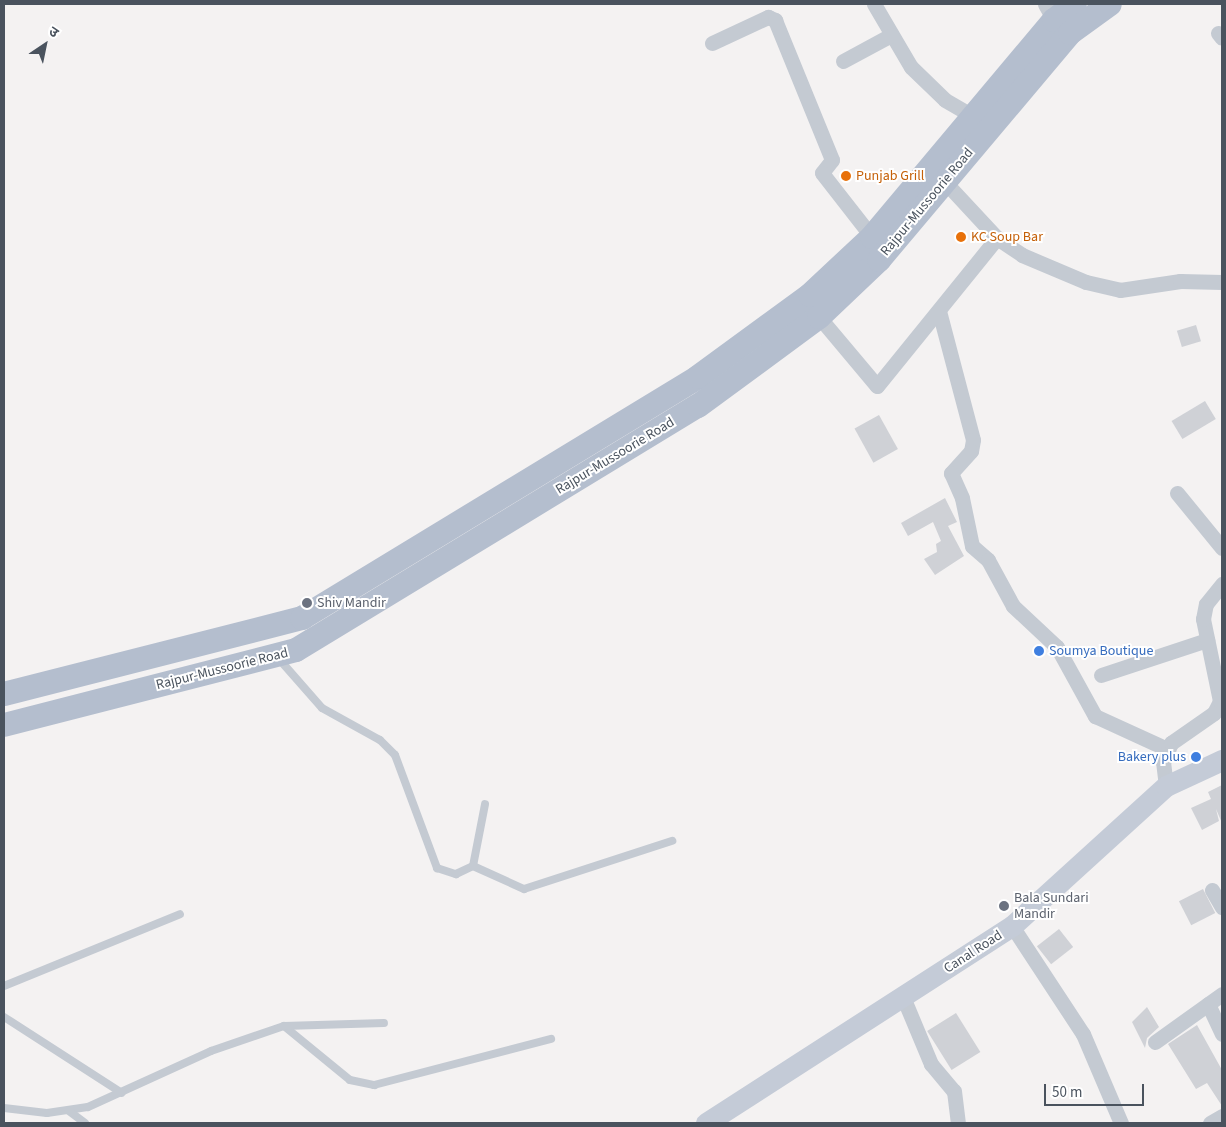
<!DOCTYPE html>
<meta charset="utf-8">
<style>
body{margin:0}
#map{position:relative;width:1226px;height:1127px;overflow:hidden;background:#f4f2f2;font-family:"Source Sans 3","Noto Sans Devanagari",sans-serif}
div>[style]{position:absolute}
.building>*{inset:0;background:#cfd1d6;transform-origin:0 0}
.lane>*{height:8px;margin:-4px;padding:0 4px;transform-origin:4px;border-radius:4px;background:#c4cad2}
.street>*{height:15px;margin:-7.5px;padding:0 7.5px;transform-origin:7.5px;border-radius:7.5px;background:#c4cad2}
.secondary>*{height:21px;margin:-10.5px;padding:0 10.5px;transform-origin:10.5px;border-radius:10.5px;background:#c4cbd7}
.primary>*{height:24px;margin:-12px;padding:0 12px;transform-origin:12px;border-radius:12px;background:#b4bece}
.dots>*{width:14px;height:14px;translate:-50% -50%;box-sizing:border-box;border:2px solid #fff;border-radius:50%}
span{translate:-50% -50%;white-space:nowrap;text-align:center;line-height:1.15;-webkit-text-stroke:4px #fff;paint-order:stroke}
.food-label{font-size:14px;color:#c56008}
.left{translate:0 -50%;text-align:left}
.street-label{font-size:14px;color:#4a535e}
.worship-label{font-size:14px;color:#5b616d}
.shop-label{font-size:14px;color:#366cbe}
.right{translate:-100% -50%;text-align:right}
.frame{position:absolute;inset:0;border:5px solid #4a535e;pointer-events:none}
.north{position:absolute;left:20px;top:20px;width:50px;height:50px;-webkit-text-stroke:4px #fff;paint-order:stroke;rotate:34deg;font-size:14px;font-weight:700;line-height:20px;text-align:center;color:#4a535e}
.north::after{content:'';display:block;margin:auto;width:18px;height:22px;background:#4a535e;clip-path:polygon(50% 0,100% 100%,50% 72%,0 100%)}
.scale{position:absolute;left:1044px;top:1084px;width:100px;height:22px;box-sizing:border-box;border:2px solid #4a535e;border-top:0;padding-left:6px;font-size:15px;line-height:18px;white-space:nowrap;color:#4a535e;-webkit-text-stroke:4px #fff;paint-order:stroke}
</style>
<div id="map">
<div class="building">
<i style="left:1196px;top:325px;width:17px;height:20px;rotate:73deg"></i>
<i style="left:1205px;top:401px;width:21px;height:39px;rotate:59deg"></i>
<i style="left:879px;top:415px;width:39px;height:28px;rotate:61deg"></i>
<i style="clip-path:polygon(945px 498px,957px 522px,948px 526px,964px 556px,935px 575px,924px 559px,937px 552px,936px 544px,941px 541px,933px 522px,908px 536px,901px 523px)"></i>
<i style="clip-path:polygon(1222px 785px,1222px 823px,1216px 809px,1219px 821px,1202px 830px,1191px 808px,1211px 799px,1208px 792px)"></i>
<i style="left:1203px;top:889px;width:27px;height:27px;rotate:63deg"></i>
<i style="left:1059px;top:929px;width:23px;height:28px;rotate:52deg"></i>
<i style="clip-path:polygon(1147px 1007px,1159px 1027px,1147px 1038px,1145px 1048px,1132px 1022px)"></i>
<i style="left:956px;top:1013px;width:46px;height:34px;rotate:58deg"></i>
<i style="clip-path:polygon(1197px 1025px,1222px 1070px,1222px 1106px,1207px 1083px,1196px 1089px,1168px 1044px)"></i>
</div>
<div class="lane">
<i style="left:279px;top:659px;width:65px;rotate:48.7deg"></i>
<i style="left:322px;top:708px;width:66px;rotate:28.9deg"></i>
<i style="left:380px;top:740px;width:21px;rotate:45deg"></i>
<i style="left:395px;top:755px;width:121px;rotate:69.6deg"></i>
<i style="left:437px;top:868px;width:20px;rotate:18deg"></i>
<i style="left:456px;top:874px;width:19px;rotate:-25deg"></i>
<i style="left:473px;top:866px;width:63px;rotate:-79deg"></i>
<i style="left:473px;top:866px;width:56px;rotate:24.3deg"></i>
<i style="left:524px;top:889px;width:156px;rotate:-18deg"></i>
<i style="left:4px;top:986px;width:190px;rotate:-22.2deg"></i>
<i style="left:4px;top:1017px;width:140px;rotate:32.8deg"></i>
<i style="left:284px;top:1026px;width:85px;rotate:39.3deg"></i>
<i style="left:350px;top:1080px;width:25px;rotate:12deg"></i>
<i style="left:374px;top:1085px;width:183px;rotate:-14.6deg"></i>
<i style="left:4px;top:1108px;width:43px;rotate:6.6deg"></i>
<i style="left:47px;top:1113px;width:41px;rotate:-8.3deg"></i>
<i style="left:88px;top:1107px;width:135px;rotate:-24.5deg"></i>
<i style="left:211px;top:1051px;width:77px;rotate:-18.9deg"></i>
<i style="left:284px;top:1026px;width:100px;rotate:-1.7deg"></i>
<i style="left:69px;top:1111px;width:20px;rotate:37deg"></i>
</div>
<div class="street">
<i style="left:874px;top:4px;width:73px;rotate:59.6deg"></i>
<i style="left:911px;top:67px;width:47px;rotate:44.1deg"></i>
<i style="left:945px;top:100px;width:32px;rotate:30deg"></i>
<i style="left:1045px;top:4px;width:18px;rotate:61deg"></i>
<i style="left:1218px;top:33px;width:6px;rotate:51deg"></i>
<i style="left:712px;top:43px;width:62px;rotate:-24.9deg"></i>
<i style="left:768px;top:17px;width:8px;rotate:23deg"></i>
<i style="left:775px;top:20px;width:151px;rotate:67.8deg"></i>
<i style="left:832px;top:160px;width:16px;rotate:128deg"></i>
<i style="left:822px;top:173px;width:81px;rotate:52deg"></i>
<i style="left:843px;top:61px;width:55px;rotate:-28.4deg"></i>
<i style="left:944px;top:181px;width:78px;rotate:47.1deg"></i>
<i style="left:997px;top:238px;width:30px;rotate:34deg"></i>
<i style="left:1022px;top:255px;width:69px;rotate:22.9deg"></i>
<i style="left:1086px;top:282px;width:35px;rotate:13deg"></i>
<i style="left:1120px;top:290px;width:61px;rotate:-8.5deg"></i>
<i style="left:1180px;top:281px;width:42px;rotate:1.4deg"></i>
<i style="left:939px;top:311px;width:133px;rotate:75.2deg"></i>
<i style="left:973px;top:440px;width:11px;rotate:100deg"></i>
<i style="left:971px;top:451px;width:30px;rotate:132deg"></i>
<i style="left:951px;top:473px;width:27px;rotate:66deg"></i>
<i style="left:962px;top:498px;width:49px;rotate:78.2deg"></i>
<i style="left:972px;top:546px;width:21px;rotate:41deg"></i>
<i style="left:988px;top:560px;width:52px;rotate:61.5deg"></i>
<i style="left:1013px;top:606px;width:60px;rotate:43deg"></i>
<i style="left:1057px;top:647px;width:79px;rotate:61.2deg"></i>
<i style="left:1095px;top:716px;width:79px;rotate:24.6deg"></i>
<i style="left:819px;top:317px;width:90px;rotate:50deg"></i>
<i style="left:877px;top:386px;width:191px;rotate:-51deg"></i>
<i style="left:1177px;top:493px;width:71px;rotate:50.7deg"></i>
<i style="left:1101px;top:675px;width:112px;rotate:-18.3deg"></i>
<i style="left:1166px;top:786px;width:24px;rotate:-97deg"></i>
<i style="left:1163px;top:762px;width:21px;rotate:-67deg"></i>
<i style="left:1171px;top:743px;width:52px;rotate:-34.9deg"></i>
<i style="left:1214px;top:713px;width:13px;rotate:-63deg"></i>
<i style="left:1220px;top:701px;width:84px;rotate:-101.7deg"></i>
<i style="left:1203px;top:619px;width:15px;rotate:-79deg"></i>
<i style="left:1206px;top:604px;width:26px;rotate:-51deg"></i>
<i style="left:1212px;top:890px;width:20px;rotate:60deg"></i>
<i style="left:1012px;top:926px;width:129px;rotate:56.7deg"></i>
<i style="left:1083px;top:1034px;width:97px;rotate:66.9deg"></i>
<i style="left:903px;top:997px;width:73px;rotate:67.3deg"></i>
<i style="left:931px;top:1064px;width:35px;rotate:50deg"></i>
<i style="left:954px;top:1091px;width:32px;rotate:83deg"></i>
<i style="left:1208px;top:1004px;width:33px;rotate:65deg"></i>
<i style="left:1155px;top:1042px;width:82px;rotate:-35.6deg"></i>
<i style="left:1210px;top:1123px;width:14px;rotate:-30deg"></i>
</div>
<div class="secondary">
<i style="left:706px;top:1123px;width:364px;rotate:-32.8deg"></i>
<i style="left:1012px;top:926px;width:208px;rotate:-42.3deg"></i>
<i style="left:1166px;top:786px;width:62px;rotate:-24.9deg"></i>
</div>
<div class="primary">
<i style="left:4px;top:694px;width:308px;rotate:-14.3deg"></i>
<i style="left:302px;top:618px;width:464px;rotate:-31.3deg"></i>
<i style="left:698px;top:377px;width:139px;rotate:-36.2deg"></i>
<i style="left:810px;top:295px;width:85px;rotate:-43.1deg"></i>
<i style="left:872px;top:237px;width:283px;rotate:-50deg"></i>
<i style="left:1054px;top:20px;width:26px;rotate:-37deg"></i>
<i style="left:4px;top:725px;width:301px;rotate:-14.4deg"></i>
<i style="left:296px;top:650px;width:470px;rotate:-31.3deg"></i>
<i style="left:698px;top:406px;width:150px;rotate:-36.3deg"></i>
<i style="left:819px;top:317px;width:83px;rotate:-43.5deg"></i>
<i style="left:879px;top:260px;width:297px;rotate:-49.9deg"></i>
<i style="left:1070px;top:33px;width:49px;rotate:-35.9deg"></i>
</div>
<div class="dots">
<i style="left:846px;top:176px;background:#e8710a"></i>
<i style="left:961px;top:237px;background:#e8710a"></i>
<i style="left:307px;top:603px;background:#6b7280"></i>
<i style="left:1039px;top:651px;background:#3f7fe0"></i>
<i style="left:1196px;top:757px;background:#3f7fe0"></i>
<i style="left:1004px;top:906px;background:#6b7280"></i>
</div>
<div class="food-label">
<span class="left" style="left:856px;top:176px">Punjab Grill</span>
<span class="left" style="left:971px;top:237px">KC Soup Bar</span>
</div>
<div class="street-label">
<span style="left:927px;top:202px;rotate:-50deg">Rajpur-Mussoorie Road</span>
<span style="left:615px;top:456px;rotate:-31deg">Rajpur-Mussoorie Road</span>
<span style="left:222px;top:669px;rotate:-14deg">Rajpur-Mussoorie Road</span>
<span style="left:973px;top:952px;rotate:-33deg">Canal Road</span>
</div>
<div class="worship-label">
<span class="left" style="left:317px;top:603px">Shiv Mandir</span>
<span class="left" style="left:1014px;top:906px">Bala Sundari<br>Mandir</span>
</div>
<div class="shop-label">
<span class="left" style="left:1049px;top:651px">Soumya Boutique</span>
<span class="right" style="left:1186px;top:757px">Bakery plus</span>
</div>
<div class="frame"></div>
<div class="north">उ</div>
<div class="scale">50 m</div>
</div>
